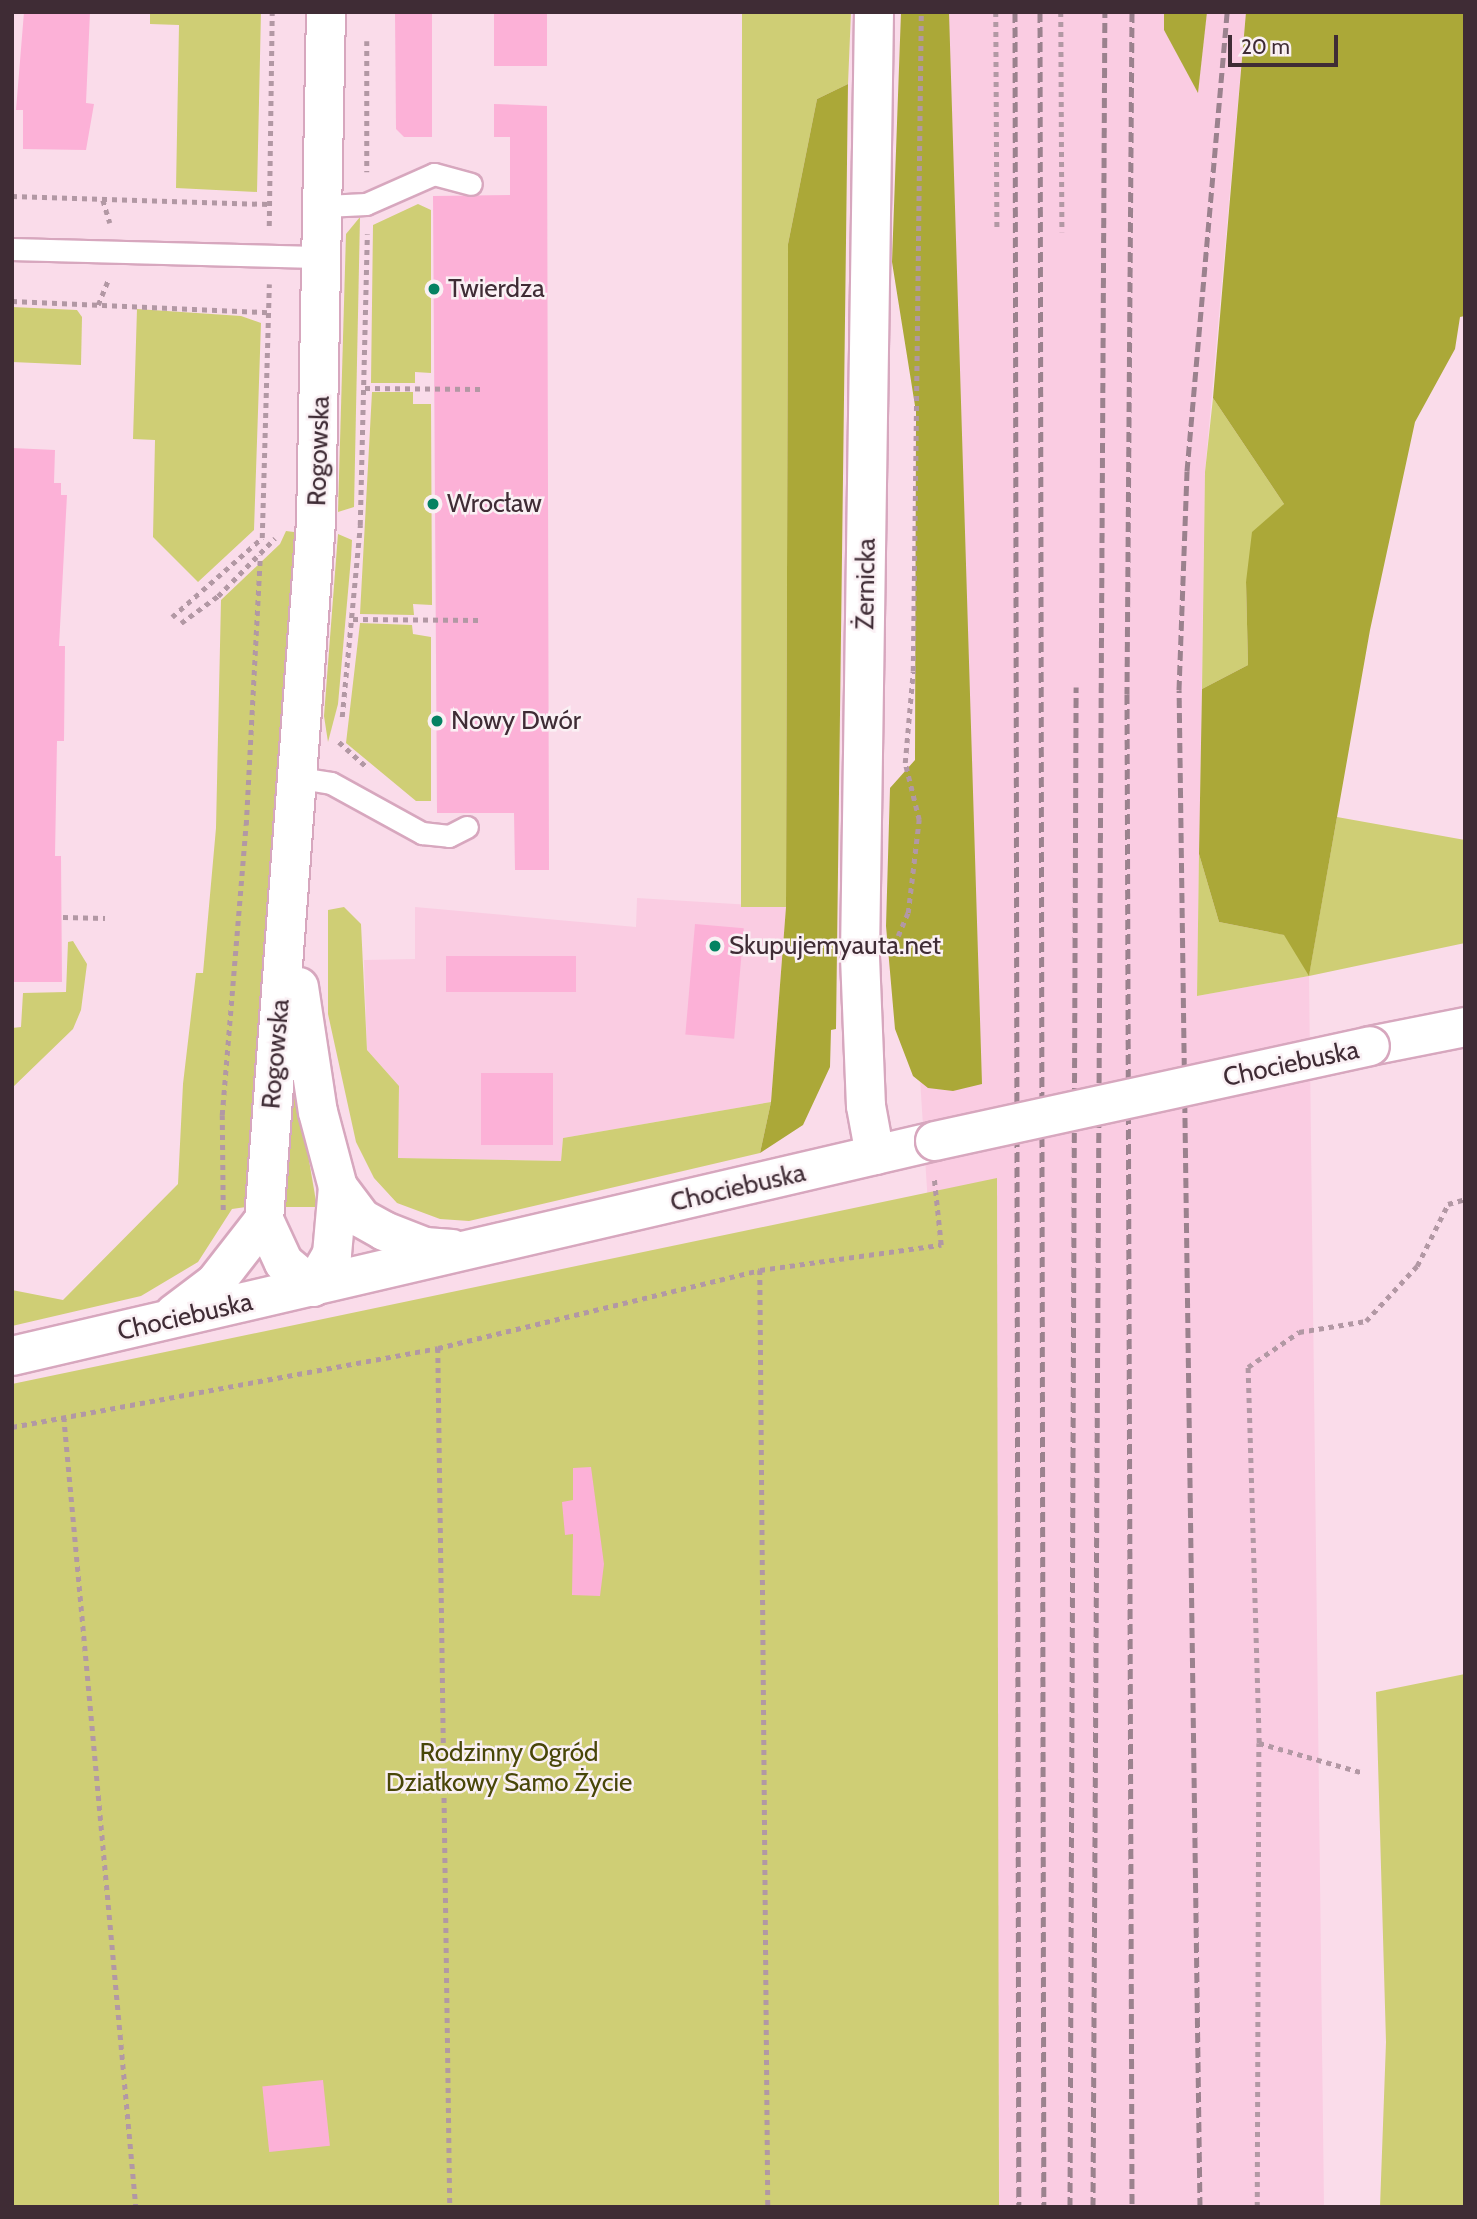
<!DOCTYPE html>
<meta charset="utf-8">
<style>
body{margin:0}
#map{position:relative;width:1477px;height:2219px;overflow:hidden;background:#fadcea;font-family:Cabin,sans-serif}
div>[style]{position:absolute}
.built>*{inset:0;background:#facce2}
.green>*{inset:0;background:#cfce75}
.forest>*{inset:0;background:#aba838}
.building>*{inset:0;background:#fcb1d7;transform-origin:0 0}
.path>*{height:4.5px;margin-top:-2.25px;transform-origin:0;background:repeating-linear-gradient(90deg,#b298a4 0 5px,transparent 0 10px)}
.roads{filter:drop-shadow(2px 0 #d7a7be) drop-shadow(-2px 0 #d7a7be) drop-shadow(0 2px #d7a7be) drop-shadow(0 -2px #d7a7be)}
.lane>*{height:21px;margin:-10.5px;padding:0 10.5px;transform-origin:10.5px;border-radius:10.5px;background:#fff}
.secondary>*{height:38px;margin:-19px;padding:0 19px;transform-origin:19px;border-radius:19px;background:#fff}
.rail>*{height:5px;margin-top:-2.5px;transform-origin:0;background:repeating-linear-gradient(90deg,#9b828e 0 10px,transparent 0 15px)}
.bridges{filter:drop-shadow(2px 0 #d7a7be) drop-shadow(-2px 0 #d7a7be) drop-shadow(0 2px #d7a7be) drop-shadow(0 -2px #d7a7be)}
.secondary-bridge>*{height:38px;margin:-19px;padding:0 19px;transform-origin:19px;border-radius:19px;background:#fff}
.dots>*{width:19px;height:19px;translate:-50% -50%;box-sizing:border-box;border:4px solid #faf0f4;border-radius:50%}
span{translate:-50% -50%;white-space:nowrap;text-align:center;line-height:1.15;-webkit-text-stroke:5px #faf0f4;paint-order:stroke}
.poi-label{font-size:26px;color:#3f2c35}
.left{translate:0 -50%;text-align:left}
.street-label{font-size:26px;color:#3f2c35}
.park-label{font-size:26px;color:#484608}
.frame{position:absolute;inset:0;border:14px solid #3f2c35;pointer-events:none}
.scale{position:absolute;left:1228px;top:35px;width:110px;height:32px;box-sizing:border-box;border:4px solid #3f2c35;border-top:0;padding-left:9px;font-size:21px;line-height:24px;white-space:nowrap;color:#3f2c35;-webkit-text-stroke:5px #faf0f4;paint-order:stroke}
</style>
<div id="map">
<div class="built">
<i style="clip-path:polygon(924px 12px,1246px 12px,1205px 472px,1197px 996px,1309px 976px,1324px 2207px,962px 2207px,931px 1252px,918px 1047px)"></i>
<i style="clip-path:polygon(637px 898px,786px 907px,771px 1102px,563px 1138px,561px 1161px,397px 1158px,399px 1086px,367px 1050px,364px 960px,415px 959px,415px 907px,636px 927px)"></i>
</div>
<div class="green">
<i style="clip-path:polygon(150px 12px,261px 12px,257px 192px,176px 188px,179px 25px,150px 24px)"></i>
<i style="clip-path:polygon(742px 12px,851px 12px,848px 84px,817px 99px,788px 244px,786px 907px,741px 907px)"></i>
<i style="clip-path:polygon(418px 204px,431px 210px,431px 373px,415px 372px,415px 383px,371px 383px,373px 225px)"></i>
<i style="clip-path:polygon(360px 217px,354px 507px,338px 512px,346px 234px)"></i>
<i style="clip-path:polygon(12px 307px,77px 310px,82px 317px,81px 365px,12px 362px)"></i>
<i style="clip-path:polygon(137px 309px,241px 316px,261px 323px,254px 530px,198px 582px,153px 537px,155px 440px,133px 439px)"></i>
<i style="clip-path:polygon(372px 392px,413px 392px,413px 404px,431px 404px,432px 605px,413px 604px,414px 615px,360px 614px)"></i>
<i style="clip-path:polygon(1213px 398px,1284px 504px,1246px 582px,1248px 665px,1202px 689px,1205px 472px)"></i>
<i style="clip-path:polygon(286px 531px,294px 532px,296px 540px,246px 1207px,232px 1209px,198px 1262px,141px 1296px,12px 1326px,12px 1290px,63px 1300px,178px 1184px,183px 1084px,196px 973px,203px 973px,216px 828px,221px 600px,280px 544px)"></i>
<i style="clip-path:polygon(338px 534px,352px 540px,351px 558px,338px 704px,328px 742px,324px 716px)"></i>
<i style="clip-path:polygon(360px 623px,412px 625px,413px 634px,431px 637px,431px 801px,416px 801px,346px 743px)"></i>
<i style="clip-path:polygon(1337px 817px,1465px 840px,1465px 943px,1309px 976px,1197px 996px,1199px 854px,1219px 922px,1285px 935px,1309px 975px)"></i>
<i style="clip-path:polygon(344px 907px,361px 924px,367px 1050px,399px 1086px,398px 1158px,561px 1161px,563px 1138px,771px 1102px,760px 1153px,469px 1221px,440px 1219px,397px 1203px,374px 1178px,356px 1142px,328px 1014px,328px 910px)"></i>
<i style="clip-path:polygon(73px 941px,87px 964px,81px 1010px,73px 1029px,12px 1088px,12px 1028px,21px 1027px,23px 993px,66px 992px,68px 942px)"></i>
<i style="clip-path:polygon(293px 1097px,299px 1102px,317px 1207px,281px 1207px)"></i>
<i style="clip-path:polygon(997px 1178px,999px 2207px,12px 2207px,12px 1384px)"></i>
<i style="clip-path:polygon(1465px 1674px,1465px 2207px,1380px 2207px,1386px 2042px,1376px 1692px)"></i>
</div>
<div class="forest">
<i style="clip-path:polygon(901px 12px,949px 12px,982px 1084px,953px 1091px,928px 1088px,913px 1076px,895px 1029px,886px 926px,890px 788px,915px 760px,916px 412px,892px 262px)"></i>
<i style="clip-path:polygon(1164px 12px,1207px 12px,1198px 93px,1164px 30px)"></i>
<i style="clip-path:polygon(1246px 12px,1465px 12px,1465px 316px,1460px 317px,1455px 349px,1415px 422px,1370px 630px,1309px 976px,1284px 935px,1219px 922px,1199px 854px,1202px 689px,1248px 665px,1246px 582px,1252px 532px,1284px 504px,1213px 398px)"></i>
<i style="clip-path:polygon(848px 84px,836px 1029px,831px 1030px,830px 1067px,803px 1125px,760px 1153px,771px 1102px,786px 907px,788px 244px,817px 99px)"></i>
</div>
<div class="building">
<i style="clip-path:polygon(24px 12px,90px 12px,86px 103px,94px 104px,86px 150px,23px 149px,23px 110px,16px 110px)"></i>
<i style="clip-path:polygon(395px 12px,432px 12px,432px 137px,404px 137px,396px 129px)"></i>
<i style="left:494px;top:12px;width:53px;height:54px"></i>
<i style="clip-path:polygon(494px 104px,547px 106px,549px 870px,515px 870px,514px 813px,437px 813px,433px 196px,510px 195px,510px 137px,494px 137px)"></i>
<i style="clip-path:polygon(12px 448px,55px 450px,54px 483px,61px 483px,61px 495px,67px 495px,59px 646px,65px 646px,64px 741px,57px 741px,55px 856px,61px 856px,62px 982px,12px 982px)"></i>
<i style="left:695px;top:924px;width:49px;height:111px;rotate:5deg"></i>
<i style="left:446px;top:956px;width:130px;height:36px"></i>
<i style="left:481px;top:1073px;width:72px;height:72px"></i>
<i style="clip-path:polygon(591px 1467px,604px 1564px,600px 1596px,572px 1595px,573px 1534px,565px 1535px,562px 1502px,573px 1500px,573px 1468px)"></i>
<i style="left:323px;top:2080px;width:66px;height:61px;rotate:84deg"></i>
</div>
<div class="path">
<i style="left:996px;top:12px;width:215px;rotate:89.7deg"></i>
<i style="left:1061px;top:12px;width:220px;rotate:89.7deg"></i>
<i style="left:367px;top:41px;width:131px;rotate:90deg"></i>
<i style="left:12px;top:196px;width:257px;rotate:1.8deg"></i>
<i style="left:103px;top:200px;width:24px;rotate:73deg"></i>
<i style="left:269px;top:226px;width:214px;rotate:-89.2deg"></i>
<i style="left:12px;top:301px;width:256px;rotate:2.5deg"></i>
<i style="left:98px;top:305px;width:27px;rotate:-68deg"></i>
<i style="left:365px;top:388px;width:115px;rotate:0.5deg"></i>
<i style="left:172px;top:617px;width:120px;rotate:-41.3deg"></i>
<i style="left:262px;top:538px;width:254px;rotate:-88.4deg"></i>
<i style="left:353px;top:619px;width:128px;rotate:0.4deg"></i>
<i style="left:181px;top:623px;width:46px;rotate:-36.1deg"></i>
<i style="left:218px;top:596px;width:81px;rotate:-45.5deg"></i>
<i style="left:342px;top:717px;width:193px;rotate:-84.6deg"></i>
<i style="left:360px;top:525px;width:291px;rotate:-88.6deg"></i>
<i style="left:339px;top:742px;width:38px;rotate:42deg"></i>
<i style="left:63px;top:917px;width:42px;rotate:1.4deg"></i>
<i style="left:898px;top:936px;width:25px;rotate:-67deg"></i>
<i style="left:908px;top:913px;width:94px;rotate:-83.3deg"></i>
<i style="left:919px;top:820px;width:59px;rotate:-103.8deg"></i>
<i style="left:905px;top:763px;width:92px;rotate:-85deg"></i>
<i style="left:913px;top:671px;width:659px;rotate:-89.3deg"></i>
<i style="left:223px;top:1210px;width:95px;rotate:-90.6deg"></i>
<i style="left:222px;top:1115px;width:291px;rotate:-85.3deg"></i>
<i style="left:246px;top:825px;width:270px;rotate:-87deg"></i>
<i style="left:760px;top:1270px;width:937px;rotate:89.51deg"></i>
<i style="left:438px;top:1348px;width:859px;rotate:89.2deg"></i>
<i style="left:64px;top:1417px;width:793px;rotate:84.79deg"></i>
<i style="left:12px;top:1427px;width:433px;rotate:-10.5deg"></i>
<i style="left:438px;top:1348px;width:331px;rotate:-13.6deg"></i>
<i style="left:760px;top:1270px;width:183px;rotate:-7.9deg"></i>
<i style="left:941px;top:1245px;width:67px;rotate:-96deg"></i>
<i style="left:1259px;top:1743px;width:106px;rotate:15.9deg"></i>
<i style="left:1257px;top:2207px;width:464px;rotate:-89.8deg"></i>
<i style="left:1259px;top:1743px;width:376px;rotate:-91.7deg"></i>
<i style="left:1248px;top:1367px;width:62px;rotate:-34.5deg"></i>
<i style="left:1299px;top:1332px;width:68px;rotate:-9.3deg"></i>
<i style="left:1366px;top:1321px;width:75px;rotate:-47.2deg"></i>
<i style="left:1417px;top:1266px;width:69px;rotate:-63.4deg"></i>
<i style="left:1448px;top:1204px;width:18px;rotate:-16deg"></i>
</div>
<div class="roads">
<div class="lane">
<i style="left:325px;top:206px;width:41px;rotate:-2.8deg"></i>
<i style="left:366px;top:204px;width:74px;rotate:-23.8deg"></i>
<i style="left:434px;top:174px;width:38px;rotate:15deg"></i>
<i style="left:12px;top:249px;width:313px;rotate:1.5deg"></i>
<i style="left:300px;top:778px;width:31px;rotate:9deg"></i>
<i style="left:331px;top:783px;width:104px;rotate:28.8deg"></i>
<i style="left:422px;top:833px;width:27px;rotate:6deg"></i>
<i style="left:449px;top:836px;width:20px;rotate:-27deg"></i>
</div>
<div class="secondary">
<i style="left:874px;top:12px;width:945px;rotate:90.85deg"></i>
<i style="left:860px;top:957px;width:149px;rotate:87.7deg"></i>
<i style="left:866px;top:1106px;width:50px;rotate:79.6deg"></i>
<i style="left:299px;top:987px;width:126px;rotate:81.4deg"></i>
<i style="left:318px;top:1112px;width:78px;rotate:75.1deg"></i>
<i style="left:338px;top:1187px;width:67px;rotate:95.1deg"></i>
<i style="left:332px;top:1254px;width:38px;rotate:120deg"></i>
<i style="left:1370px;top:1046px;width:97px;rotate:-11.3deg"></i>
<i style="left:338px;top:1187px;width:39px;rotate:53deg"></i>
<i style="left:361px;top:1218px;width:26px;rotate:29deg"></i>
<i style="left:384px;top:1231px;width:44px;rotate:21.3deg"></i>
<i style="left:425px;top:1247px;width:27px;rotate:4deg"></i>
<i style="left:313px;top:1287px;width:38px;rotate:-140deg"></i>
<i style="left:284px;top:1263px;width:47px;rotate:-114.9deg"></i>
<i style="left:264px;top:1220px;width:700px;rotate:-85.74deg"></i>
<i style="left:316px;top:522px;width:510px;rotate:-88.88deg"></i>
<i style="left:174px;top:1314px;width:51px;rotate:-37.1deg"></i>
<i style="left:215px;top:1283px;width:80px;rotate:-52.1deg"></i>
<i style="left:12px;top:1356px;width:948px;rotate:-13.11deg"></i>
</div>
</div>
<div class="rail">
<i style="left:1015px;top:12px;width:2195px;rotate:89.9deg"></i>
<i style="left:1040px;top:12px;width:2195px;rotate:89.9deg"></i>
<i style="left:1132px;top:12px;width:682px;rotate:90.42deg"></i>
<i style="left:1127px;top:694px;width:1513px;rotate:89.81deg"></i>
<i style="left:1070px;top:2207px;width:1520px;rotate:-89.77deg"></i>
<i style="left:1093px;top:2207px;width:2195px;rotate:-89.69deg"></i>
<i style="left:1200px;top:2207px;width:1517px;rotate:-90.79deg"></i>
<i style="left:1179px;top:690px;width:219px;rotate:-87.9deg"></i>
<i style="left:1187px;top:471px;width:461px;rotate:-85deg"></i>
</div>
<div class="bridges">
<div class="secondary-bridge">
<i style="left:935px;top:1141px;width:445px;rotate:-12.3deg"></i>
</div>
</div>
<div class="dots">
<i style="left:434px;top:289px;background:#048262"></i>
<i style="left:433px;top:504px;background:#048262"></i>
<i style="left:437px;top:721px;background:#048262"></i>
<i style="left:715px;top:946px;background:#048262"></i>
</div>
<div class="poi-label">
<span class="left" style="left:448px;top:289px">Twierdza</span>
<span class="left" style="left:447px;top:504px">Wrocław</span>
<span class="left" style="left:451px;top:721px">Nowy Dwór</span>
<span class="left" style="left:729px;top:946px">Skupujemyauta.net</span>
</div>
<div class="street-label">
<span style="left:319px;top:451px;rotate:-88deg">Rogowska</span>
<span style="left:866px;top:584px;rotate:-89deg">Żernicka</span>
<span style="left:276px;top:1054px;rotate:-85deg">Rogowska</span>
<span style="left:1291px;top:1064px;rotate:-12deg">Chociebuska</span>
<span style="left:738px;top:1188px;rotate:-13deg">Chociebuska</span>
<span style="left:185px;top:1317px;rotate:-13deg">Chociebuska</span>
</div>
<div class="park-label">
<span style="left:509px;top:1768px">Rodzinny Ogród<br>Działkowy Samo Życie</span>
</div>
<div class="frame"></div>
<div class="scale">20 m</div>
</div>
